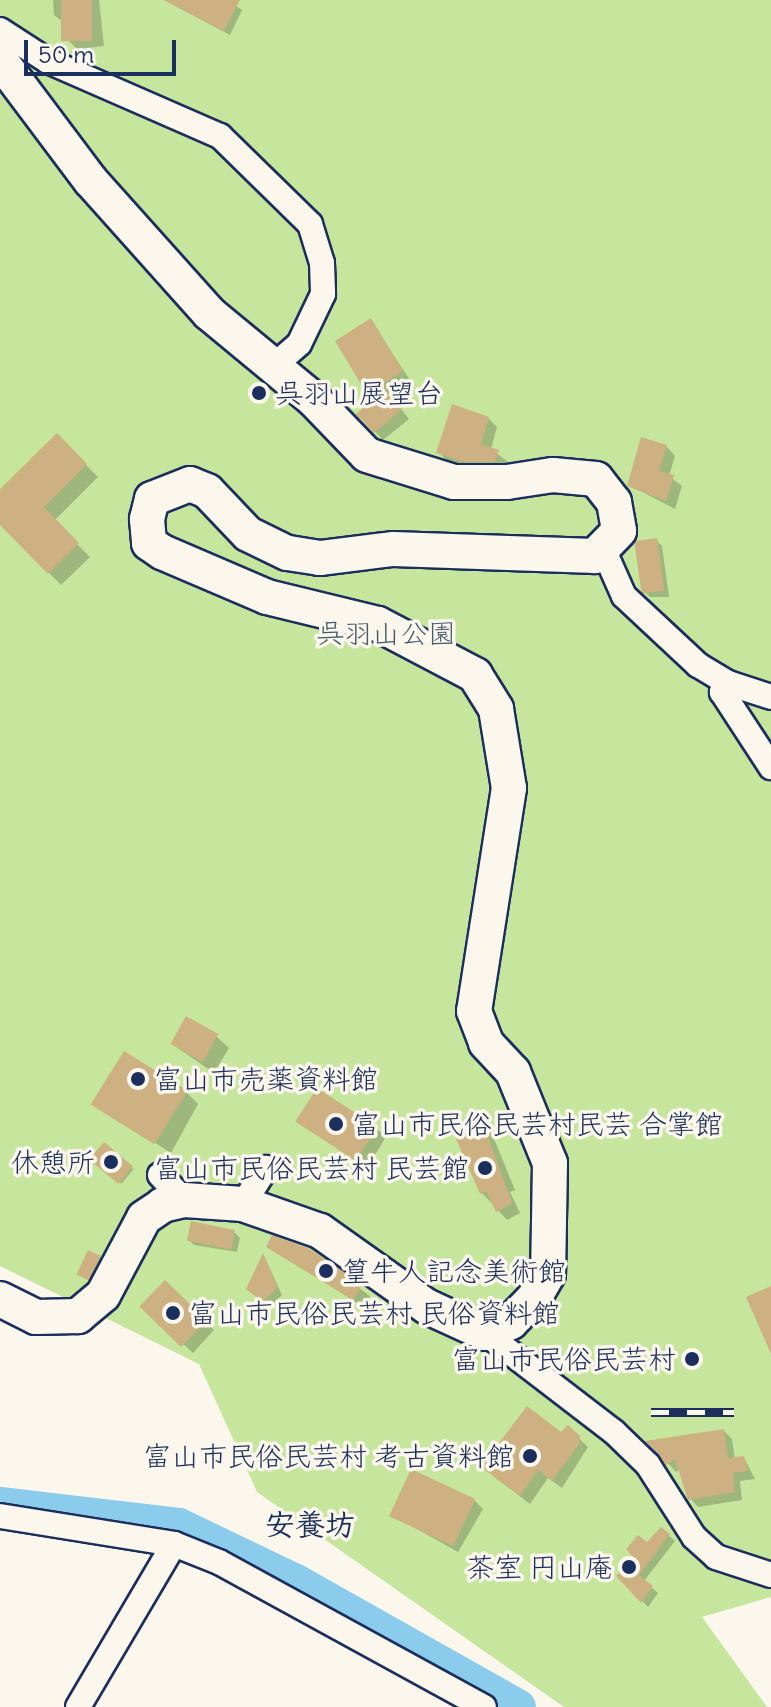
<!DOCTYPE html>
<meta charset="utf-8">
<style>
body{margin:0}
#map{position:relative;width:771px;height:1707px;overflow:hidden;background:#fbf7ec;font-family:Delius,"Klee One",sans-serif}
div>[style]{position:absolute}
.green>*{inset:0;background:#c6e59d}
.shadow>*{inset:0;background:#0003;transform-origin:0 0}
.river>*{height:36px;margin:-18px;padding:0 18px;transform-origin:18px;border-radius:18px;background:#8bccec}
.building>*{inset:0;background:#cdb182;transform-origin:0 0}
.roads{filter:drop-shadow(2px 0 #1b2f5e) drop-shadow(-2px 0 #1b2f5e) drop-shadow(0 2px #1b2f5e) drop-shadow(0 -2px #1b2f5e)}
.street>*{height:24px;margin:-12px;padding:0 12px;transform-origin:12px;border-radius:12px;background:#fbf7ec}
.secondary>*{height:34px;margin:-17px;padding:0 17px;transform-origin:17px;border-radius:17px;background:#fbf7ec}
.rail>*{height:9px;margin-top:-4.5px;transform-origin:0;background:repeating-linear-gradient(90deg,#fbf7ec 0 18px,#1b2f5e 0 36px);box-sizing:border-box;border-block:2px solid #1b2f5e}
.dots>*{width:22px;height:22px;translate:-50% -50%;box-sizing:border-box;border:4px solid #fbf7ec;border-radius:50%}
span{translate:-50% -50%;white-space:nowrap;text-align:center;line-height:1.15;-webkit-text-stroke:7px #fbf7ec;paint-order:stroke}
.poi-label{font-size:28px;color:#1b2f5e}
.left{translate:0 -50%;text-align:left}
.right{translate:-100% -50%;text-align:right}
.park-label{font-size:28px;color:#465c6e}
.neighbourhood-label{font-size:30px;color:#1b2f5e;font-weight:700}
.scale{position:absolute;left:24px;top:40px;width:152px;height:36px;box-sizing:border-box;border:4px solid #1b2f5e;border-top:0;padding-left:10px;font-size:24px;line-height:28px;white-space:nowrap;color:#1b2f5e;-webkit-text-stroke:6px #fbf7ec;paint-order:stroke}
</style>
<div id="map">
<div class="green">
<i style="clip-path:polygon(0 0,771px 0,771px 1597px,702px 1617px,767px 1707px,564px 1707px,257px 1492px,199px 1364px,0 1266px)"></i>
</div>
<div class="shadow">
<i style="clip-path:polygon(53px 0,99px 0,104px 46px,77px 49px,68px 40px,66px 24px,54px 15px)"></i>
<i style="clip-path:polygon(164px 0,228px 0,242px 10px,230px 35px)"></i>
<i style="clip-path:polygon(371px 321px,410px 380px,388px 393px,409px 419px,383px 440px,359px 415px,374px 402px)"></i>
<i style="clip-path:polygon(488px 418px,497px 427px,491px 449px,507px 461px,504px 470px,475px 470px,448px 462px,439px 452px)"></i>
<i style="clip-path:polygon(57px 436px,98px 477px,54px 521px,90px 557px,61px 585px,0 523px,0 492px)"></i>
<i style="clip-path:polygon(666px 446px,675px 456px,669px 476px,682px 486px,675px 509px,629px 485px)"></i>
<i style="clip-path:polygon(656px 540px,662px 546px,669px 597px,650px 597px,644px 591px)"></i>
<i style="clip-path:polygon(216px 1036px,229px 1048px,214px 1073px,172px 1044px)"></i>
<i style="clip-path:polygon(186px 1092px,198px 1104px,171px 1153px,95px 1105px)"></i>
<i style="clip-path:polygon(478px 1115px,488px 1124px,515px 1190px,510px 1192px,520px 1213px,507px 1220px,482px 1193px)"></i>
<i style="clip-path:polygon(297px 1120px,376px 1128px,386px 1137px,368px 1166px)"></i>
<i style="left:104px;top:1145px;width:38px;height:19px;rotate:39deg"></i>
<i style="clip-path:polygon(234px 1232px,240px 1238px,237px 1252px,194px 1245px,188px 1239px)"></i>
<i style="clip-path:polygon(269px 1246px,309px 1251px,370px 1296px,363px 1307px)"></i>
<i style="clip-path:polygon(264px 1256px,282px 1295px,270px 1306px,255px 1295px)"></i>
<i style="clip-path:polygon(100px 1258px,106px 1264px,95px 1284px,78px 1273px)"></i>
<i style="clip-path:polygon(165px 1283px,214px 1330px,193px 1353px,151px 1315px)"></i>
<i style="clip-path:polygon(568px 1428px,588px 1447px,562px 1488px,548px 1478px,530px 1504px,493px 1476px)"></i>
<i style="clip-path:polygon(724px 1431px,732px 1439px,735px 1459px,744px 1458px,755px 1479px,740px 1481px,742px 1500px,698px 1507px,690px 1498px,680px 1469px,676px 1472px,649px 1442px)"></i>
<i style="clip-path:polygon(474px 1500px,483px 1509px,458px 1552px,392px 1515px)"></i>
<i style="clip-path:polygon(661px 1529px,675px 1541px,644px 1581px,658px 1593px,648px 1607px,619px 1576px)"></i>
</div>
<div class="river">
<i style="left:0;top:1505px;width:180px;rotate:6.7deg"></i>
<i style="left:179px;top:1526px;width:127px;rotate:25.6deg"></i>
<i style="left:294px;top:1581px;width:257px;rotate:29.4deg"></i>
</div>
<div class="building">
<i style="left:61px;top:0;width:31px;height:41px"></i>
<i style="clip-path:polygon(164px 0,240px 0,224px 31px)"></i>
<i style="clip-path:polygon(371px 318px,403px 371px,382px 384px,402px 409px,374px 433px,356px 414px,371px 401px,335px 341px)"></i>
<i style="clip-path:polygon(452px 404px,489px 417px,481px 444px,499px 450px,495px 462px,464px 462px,436px 453px)"></i>
<i style="clip-path:polygon(57px 433px,87px 464px,44px 507px,79px 543px,48px 574px,0 525px,0 489px)"></i>
<i style="clip-path:polygon(641px 437px,667px 445px,659px 471px,674px 475px,666px 501px,627px 486px)"></i>
<i style="left:657px;top:538px;width:53px;height:23px;rotate:82deg"></i>
<i style="left:186px;top:1016px;width:37px;height:32px;rotate:29deg"></i>
<i style="left:124px;top:1051px;width:75px;height:63px;rotate:32deg"></i>
<i style="left:317px;top:1088px;width:72px;height:40px;rotate:33deg"></i>
<i style="clip-path:polygon(479px 1113px,512px 1203px,496px 1212px,486px 1191px,480px 1194px,451px 1127px)"></i>
<i style="left:104px;top:1142px;width:38px;height:23px;rotate:40deg"></i>
<i style="left:191px;top:1221px;width:45px;height:20px;rotate:12deg"></i>
<i style="clip-path:polygon(272px 1235px,310px 1249px,362px 1285px,353px 1300px,266px 1247px)"></i>
<i style="left:88px;top:1250px;width:14px;height:27px;rotate:25deg"></i>
<i style="clip-path:polygon(263px 1253px,277px 1288px,263px 1302px,246px 1289px)"></i>
<i style="left:165px;top:1280px;width:58px;height:37px;rotate:44deg"></i>
<i style="clip-path:polygon(771px 1286px,771px 1354px,746px 1297px)"></i>
<i style="clip-path:polygon(527px 1406px,561px 1432px,568px 1425px,580px 1436px,579px 1444px,552px 1481px,538px 1470px,520px 1496px,481px 1467px)"></i>
<i style="clip-path:polygon(724px 1429px,728px 1458px,744px 1456px,748px 1471px,733px 1473px,735px 1492px,688px 1500px,675px 1459px,666px 1465px,645px 1441px)"></i>
<i style="left:411px;top:1469px;width:71px;height:52px;rotate:25deg"></i>
<i style="clip-path:polygon(661px 1527px,670px 1534px,639px 1575px,653px 1586px,641px 1603px,616px 1576px,633px 1557px,626px 1549px,638px 1535px,647px 1542px)"></i>
</div>
<div class="roads">
<div class="street">
<i style="left:0;top:30px;width:57px;rotate:32.9deg"></i>
<i style="left:48px;top:61px;width:188px;rotate:23.6deg"></i>
<i style="left:220px;top:136px;width:126px;rotate:44.4deg"></i>
<i style="left:310px;top:224px;width:41px;rotate:72.9deg"></i>
<i style="left:322px;top:263px;width:31px;rotate:88deg"></i>
<i style="left:323px;top:294px;width:55px;rotate:115.6deg"></i>
<i style="left:299px;top:344px;width:38px;rotate:139deg"></i>
<i style="left:604px;top:551px;width:49px;rotate:66deg"></i>
<i style="left:624px;top:596px;width:101px;rotate:43deg"></i>
<i style="left:698px;top:665px;width:35px;rotate:31deg"></i>
<i style="left:728px;top:683px;width:45px;rotate:18deg"></i>
<i style="left:728px;top:683px;width:11px;rotate:124deg"></i>
<i style="left:722px;top:692px;width:90px;rotate:56.8deg"></i>
<i style="left:160px;top:1175px;width:35px;rotate:46deg"></i>
<i style="left:243px;top:1204px;width:43px;rotate:-57.4deg"></i>
<i style="left:485px;top:1333px;width:163px;rotate:37.5deg"></i>
<i style="left:614px;top:1432px;width:47px;rotate:44.1deg"></i>
<i style="left:648px;top:1465px;width:85px;rotate:57.4deg"></i>
<i style="left:694px;top:1537px;width:30px;rotate:42deg"></i>
<i style="left:716px;top:1557px;width:58px;rotate:18.1deg"></i>
<i style="left:0;top:1516px;width:176px;rotate:9.1deg"></i>
<i style="left:174px;top:1544px;width:48px;rotate:21.8deg"></i>
<i style="left:219px;top:1562px;width:302px;rotate:28.7deg"></i>
<i style="left:78px;top:1707px;width:189px;rotate:-59.5deg"></i>
</div>
<div class="secondary">
<i style="left:0;top:60px;width:151px;rotate:53.1deg"></i>
<i style="left:91px;top:181px;width:177px;rotate:48.2deg"></i>
<i style="left:209px;top:313px;width:136px;rotate:39.6deg"></i>
<i style="left:314px;top:400px;width:76px;rotate:46.1deg"></i>
<i style="left:367px;top:455px;width:91px;rotate:17.2deg"></i>
<i style="left:454px;top:482px;width:53px"></i>
<i style="left:507px;top:482px;width:47px;rotate:-8.7deg"></i>
<i style="left:553px;top:475px;width:43px;rotate:5.3deg"></i>
<i style="left:596px;top:479px;width:29px;rotate:52deg"></i>
<i style="left:614px;top:502px;width:29px;rotate:80deg"></i>
<i style="left:619px;top:531px;width:35px;rotate:134deg"></i>
<i style="left:595px;top:556px;width:202px;rotate:-178deg"></i>
<i style="left:393px;top:549px;width:74px;rotate:173deg"></i>
<i style="left:320px;top:558px;width:33px;rotate:-171deg"></i>
<i style="left:287px;top:553px;width:43px;rotate:-154deg"></i>
<i style="left:248px;top:534px;width:59px;rotate:-133.6deg"></i>
<i style="left:207px;top:491px;width:18px;rotate:-158deg"></i>
<i style="left:190px;top:484px;width:41px;rotate:158.5deg"></i>
<i style="left:152px;top:499px;width:21px;rotate:104deg"></i>
<i style="left:147px;top:519px;width:24px;rotate:85deg"></i>
<i style="left:149px;top:543px;width:16px;rotate:35deg"></i>
<i style="left:162px;top:552px;width:114px;rotate:23.2deg"></i>
<i style="left:267px;top:597px;width:114px;rotate:13.7deg"></i>
<i style="left:378px;top:624px;width:110px;rotate:27.7deg"></i>
<i style="left:475px;top:675px;width:40px;rotate:58deg"></i>
<i style="left:496px;top:709px;width:80px;rotate:80.7deg"></i>
<i style="left:509px;top:788px;width:226px;rotate:98.9deg"></i>
<i style="left:474px;top:1011px;width:34px;rotate:69deg"></i>
<i style="left:486px;top:1043px;width:40px;rotate:47deg"></i>
<i style="left:513px;top:1072px;width:98px;rotate:67.9deg"></i>
<i style="left:550px;top:1163px;width:111px;rotate:91deg"></i>
<i style="left:548px;top:1274px;width:28px;rotate:120deg"></i>
<i style="left:534px;top:1298px;width:33px;rotate:134deg"></i>
<i style="left:511px;top:1322px;width:28px;rotate:157deg"></i>
<i style="left:485px;top:1333px;width:65px;rotate:-155.4deg"></i>
<i style="left:426px;top:1306px;width:130px;rotate:-144.7deg"></i>
<i style="left:320px;top:1231px;width:82px;rotate:-160.7deg"></i>
<i style="left:243px;top:1204px;width:59px;rotate:-176.1deg"></i>
<i style="left:184px;top:1200px;width:22px;rotate:167deg"></i>
<i style="left:163px;top:1205px;width:23px;rotate:146deg"></i>
<i style="left:144px;top:1218px;width:87px;rotate:118deg"></i>
<i style="left:103px;top:1295px;width:33px;rotate:140deg"></i>
<i style="left:78px;top:1316px;width:42px;rotate:178.6deg"></i>
<i style="left:36px;top:1317px;width:40px;rotate:-153.4deg"></i>
</div>
</div>
<div class="rail">
<i style="left:651px;top:1412px;width:83px"></i>
</div>
<div class="dots">
<i style="left:259px;top:393px;background:#1b2f5e"></i>
<i style="left:138px;top:1079px;background:#1b2f5e"></i>
<i style="left:336px;top:1124px;background:#1b2f5e"></i>
<i style="left:111px;top:1162px;background:#1b2f5e"></i>
<i style="left:485px;top:1168px;background:#1b2f5e"></i>
<i style="left:326px;top:1271px;background:#1b2f5e"></i>
<i style="left:173px;top:1313px;background:#1b2f5e"></i>
<i style="left:692px;top:1359px;background:#1b2f5e"></i>
<i style="left:530px;top:1456px;background:#1b2f5e"></i>
<i style="left:629px;top:1567px;background:#1b2f5e"></i>
</div>
<div class="poi-label">
<span class="left" style="left:275px;top:393px">呉羽山展望台</span>
<span class="left" style="left:154px;top:1079px">富山市売薬資料館</span>
<span class="left" style="left:352px;top:1124px">富山市民俗民芸村民芸 合掌館</span>
<span class="right" style="left:95px;top:1162px">休憩所</span>
<span class="right" style="left:469px;top:1168px">富山市民俗民芸村 民芸館</span>
<span class="left" style="left:342px;top:1271px">篁牛人記念美術館</span>
<span class="left" style="left:189px;top:1313px">富山市民俗民芸村 民俗資料館</span>
<span class="right" style="left:676px;top:1359px">富山市民俗民芸村</span>
<span class="right" style="left:514px;top:1456px">富山市民俗民芸村 考古資料館</span>
<span class="right" style="left:613px;top:1567px">茶室 円山庵</span>
</div>
<div class="park-label">
<span style="left:386px;top:633px">呉羽山公園</span>
</div>
<div class="neighbourhood-label">
<span style="left:310px;top:1524px">安養坊</span>
</div>
<div class="scale">50 m</div>
</div>
